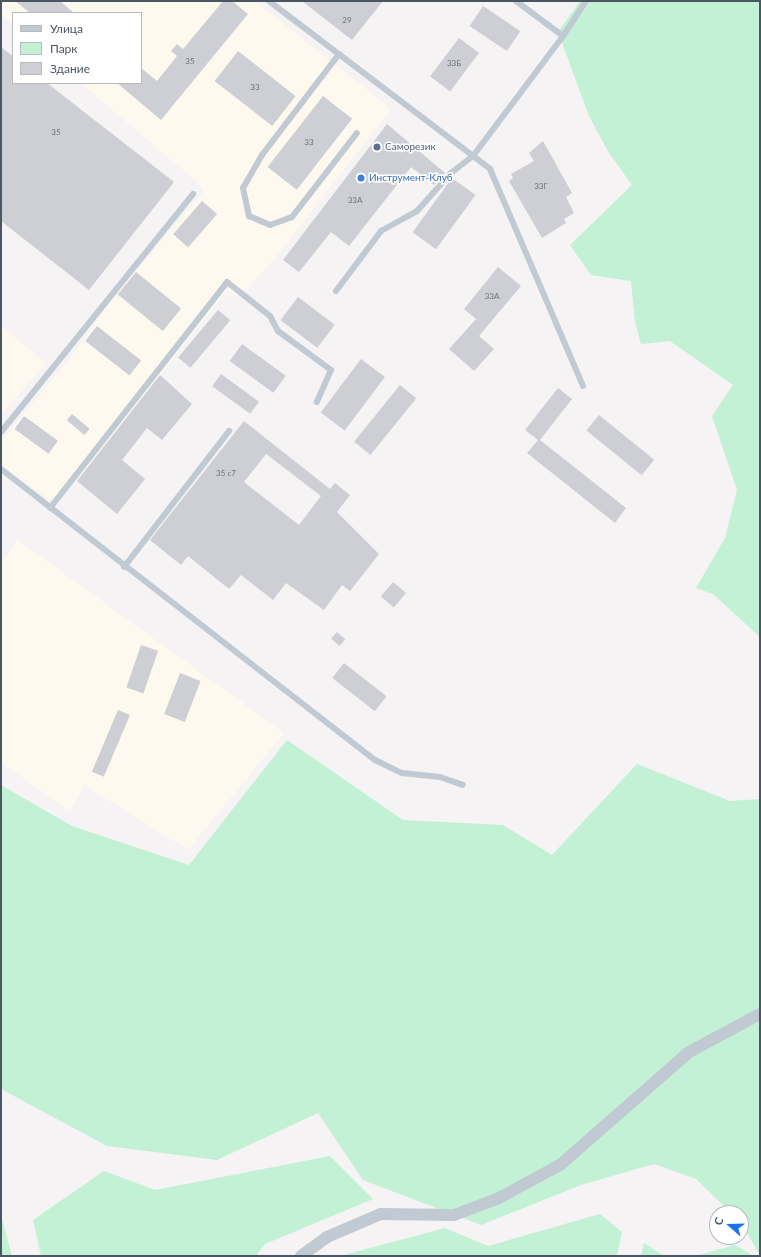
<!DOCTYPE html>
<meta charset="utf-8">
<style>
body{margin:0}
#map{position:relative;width:761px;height:1257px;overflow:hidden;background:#f5f3f3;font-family:Lato,sans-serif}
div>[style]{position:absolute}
.commercial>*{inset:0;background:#fdf9ef}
.green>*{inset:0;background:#c3f1d5}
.building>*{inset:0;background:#cdcfd5;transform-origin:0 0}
.lane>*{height:6px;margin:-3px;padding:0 3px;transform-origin:3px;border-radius:3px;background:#c1cad2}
.street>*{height:12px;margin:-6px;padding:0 6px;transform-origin:6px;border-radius:6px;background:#c1cad2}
.dots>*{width:11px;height:11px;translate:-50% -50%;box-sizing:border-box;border:2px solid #fff;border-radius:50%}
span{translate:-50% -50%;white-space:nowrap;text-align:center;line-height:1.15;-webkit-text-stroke:3px #fff;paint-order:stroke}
.number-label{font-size:8px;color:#6b747e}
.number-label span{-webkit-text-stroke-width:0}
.service-label{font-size:10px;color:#4e5e75}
.left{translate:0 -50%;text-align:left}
.shop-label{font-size:10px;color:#366cbe}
.frame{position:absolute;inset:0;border:2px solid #4a5661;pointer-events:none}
.legend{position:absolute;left:12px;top:12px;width:130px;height:72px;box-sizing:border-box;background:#fff;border:1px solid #b7bbc0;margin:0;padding:5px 7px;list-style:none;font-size:12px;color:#4a5661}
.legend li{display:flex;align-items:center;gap:8px;height:20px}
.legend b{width:20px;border:1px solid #b7bbc0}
.north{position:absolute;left:709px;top:1205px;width:40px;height:40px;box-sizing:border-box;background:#fff;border:1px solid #b7bbc0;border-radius:50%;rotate:290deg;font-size:11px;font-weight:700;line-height:16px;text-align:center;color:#4a5661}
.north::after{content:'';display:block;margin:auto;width:14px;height:18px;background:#1a73e8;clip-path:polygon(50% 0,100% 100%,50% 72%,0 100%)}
</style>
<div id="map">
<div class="commercial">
<i style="clip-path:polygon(1px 1px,255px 1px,391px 109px,275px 258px,239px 298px,227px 291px,56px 505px,1px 465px,1px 441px,70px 358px,113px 298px,203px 192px,198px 183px,81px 83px,141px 83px,141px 13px,13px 13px,13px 25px,1px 15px)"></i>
<i style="clip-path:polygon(1px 326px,46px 363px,1px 415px)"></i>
<i style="clip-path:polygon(18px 540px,284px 733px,188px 850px,84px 785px,70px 812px,1px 762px,1px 563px)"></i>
</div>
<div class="green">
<i style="clip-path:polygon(580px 1px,760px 1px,760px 637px,713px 594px,696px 588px,725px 538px,737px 490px,712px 416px,733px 385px,670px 341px,641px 344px,635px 322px,631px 281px,591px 275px,570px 245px,632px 185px,609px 153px,589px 116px,558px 32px)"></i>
<i style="clip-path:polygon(287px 740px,403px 820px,503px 825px,552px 855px,637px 764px,730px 801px,760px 799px,760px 1256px,741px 1222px,741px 1213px,731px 1213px,696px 1179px,654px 1164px,581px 1185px,481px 1225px,363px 1180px,318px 1113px,217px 1160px,107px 1146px,1px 1089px,1px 785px,72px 826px,189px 865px)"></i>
<i style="clip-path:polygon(330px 1156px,373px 1199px,265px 1244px,256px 1256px,41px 1256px,33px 1220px,104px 1171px,155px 1190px)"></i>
<i style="clip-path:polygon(600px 1214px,622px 1232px,617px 1256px,340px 1256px,445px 1228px,488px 1246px)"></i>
<i style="clip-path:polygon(1px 1215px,12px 1256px,1px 1256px)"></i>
<i style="clip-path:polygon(644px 1243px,664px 1256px,641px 1256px)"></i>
<i style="clip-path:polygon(735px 1245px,754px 1256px,695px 1256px)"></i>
</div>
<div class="building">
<i style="clip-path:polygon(15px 1px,60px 1px,74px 13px,30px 13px)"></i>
<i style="clip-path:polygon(223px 1px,232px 1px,248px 14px,161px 120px,117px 83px,141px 83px,141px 68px,157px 81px,177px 56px,171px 51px,177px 44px,183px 49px)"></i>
<i style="clip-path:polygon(302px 1px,383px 1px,352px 40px)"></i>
<i style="left:483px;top:6px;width:45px;height:24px;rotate:34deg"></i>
<i style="left:459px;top:38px;width:25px;height:48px;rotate:37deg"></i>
<i style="clip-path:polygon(1px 47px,13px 56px,13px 83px,47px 83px,174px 182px,89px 290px,1px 221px)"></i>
<i style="left:238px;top:51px;width:73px;height:38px;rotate:38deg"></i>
<i style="left:323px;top:96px;width:37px;height:90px;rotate:38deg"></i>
<i style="clip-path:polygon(387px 124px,445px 173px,434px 185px,411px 167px,349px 246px,331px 232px,299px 272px,283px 260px)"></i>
<i style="clip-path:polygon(543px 141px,572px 193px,566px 197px,574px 213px,564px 219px,566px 223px,542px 238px,509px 181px,513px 178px,511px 174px,534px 161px,529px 153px)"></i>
<i style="left:452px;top:178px;width:29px;height:67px;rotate:36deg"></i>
<i style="left:202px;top:201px;width:20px;height:44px;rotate:41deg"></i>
<i style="clip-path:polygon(498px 267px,521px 286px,479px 336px,494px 349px,474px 371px,449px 349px,476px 319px,464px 309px)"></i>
<i style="left:136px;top:272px;width:58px;height:29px;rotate:39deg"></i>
<i style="left:298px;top:297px;width:46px;height:29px;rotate:37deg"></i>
<i style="left:218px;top:310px;width:16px;height:62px;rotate:40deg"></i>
<i style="left:97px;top:326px;width:56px;height:19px;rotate:38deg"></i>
<i style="left:242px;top:344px;width:54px;height:21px;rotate:36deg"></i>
<i style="left:361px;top:359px;width:30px;height:67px;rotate:37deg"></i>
<i style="left:221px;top:374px;width:47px;height:15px;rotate:36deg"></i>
<i style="clip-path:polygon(160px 375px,192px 404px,162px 440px,147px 428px,122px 460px,145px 479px,117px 514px,77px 481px)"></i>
<i style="left:400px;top:385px;width:21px;height:73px;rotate:39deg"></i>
<i style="clip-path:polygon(558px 388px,572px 399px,540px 440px,626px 508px,615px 523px,527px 453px,538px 440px,525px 430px)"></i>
<i style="left:72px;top:414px;width:23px;height:8px;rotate:40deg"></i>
<i style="left:599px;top:415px;width:71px;height:20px;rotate:39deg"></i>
<i style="left:24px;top:416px;width:42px;height:16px;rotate:36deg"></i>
<i style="clip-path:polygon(evenodd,244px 421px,330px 489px,335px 483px,350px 495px,337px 512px,379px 554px,350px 591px,342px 585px,324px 610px,286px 583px,273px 600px,241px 575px,229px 589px,188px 556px,181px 565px,150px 540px,244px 421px,266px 454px,321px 496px,299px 525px,244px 482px,266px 454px)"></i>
<i style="left:393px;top:582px;width:17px;height:19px;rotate:40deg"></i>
<i style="left:337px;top:632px;width:11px;height:9px;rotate:41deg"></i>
<i style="left:141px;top:645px;width:18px;height:45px;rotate:19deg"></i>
<i style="left:344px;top:663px;width:54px;height:19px;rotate:38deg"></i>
<i style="left:180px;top:673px;width:22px;height:44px;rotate:21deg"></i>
<i style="left:118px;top:710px;width:13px;height:67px;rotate:23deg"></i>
</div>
<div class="lane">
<i style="left:269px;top:1px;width:278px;rotate:37.2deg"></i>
<i style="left:490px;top:169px;width:236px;rotate:66.8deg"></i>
<i style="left:563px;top:36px;width:42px;rotate:-56.7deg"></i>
<i style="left:339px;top:54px;width:127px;rotate:127.3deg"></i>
<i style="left:262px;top:155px;width:38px;rotate:120deg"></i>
<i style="left:243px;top:188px;width:29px;rotate:78deg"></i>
<i style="left:249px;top:216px;width:23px;rotate:23deg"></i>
<i style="left:270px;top:225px;width:23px;rotate:-20deg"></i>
<i style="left:292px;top:217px;width:106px;rotate:-52.3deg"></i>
<i style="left:336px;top:291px;width:75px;rotate:-53.1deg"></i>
<i style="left:381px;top:231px;width:41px;rotate:-29.1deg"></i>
<i style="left:417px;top:211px;width:51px;rotate:-48.2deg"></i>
<i style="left:451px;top:173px;width:28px;rotate:-38deg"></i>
<i style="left:473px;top:156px;width:150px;rotate:-53.1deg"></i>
<i style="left:563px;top:36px;width:59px;rotate:-143.3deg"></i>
<i style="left:1px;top:432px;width:306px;rotate:-51.1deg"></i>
<i style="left:1px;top:469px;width:474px;rotate:37.9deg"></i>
<i style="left:375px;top:760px;width:30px;rotate:26deg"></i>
<i style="left:402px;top:773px;width:38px;rotate:6deg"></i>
<i style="left:440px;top:777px;width:24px;rotate:19deg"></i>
<i style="left:50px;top:508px;width:287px;rotate:-51.9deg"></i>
<i style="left:227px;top:282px;width:55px;rotate:38.3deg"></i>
<i style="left:270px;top:316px;width:17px;rotate:62deg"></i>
<i style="left:278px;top:331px;width:66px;rotate:36.3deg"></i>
<i style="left:331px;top:370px;width:35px;rotate:114deg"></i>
<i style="left:124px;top:567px;width:172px;rotate:-52.3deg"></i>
</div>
<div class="street">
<i style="left:301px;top:1256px;width:32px;rotate:-36deg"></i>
<i style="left:327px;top:1237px;width:59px;rotate:-23.1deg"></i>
<i style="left:381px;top:1214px;width:73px;rotate:0.8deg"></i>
<i style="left:454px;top:1215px;width:46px;rotate:-20.4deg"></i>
<i style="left:497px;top:1199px;width:72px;rotate:-28.4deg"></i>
<i style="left:560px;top:1165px;width:171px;rotate:-41.2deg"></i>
<i style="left:689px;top:1052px;width:81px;rotate:-28.2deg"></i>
</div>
<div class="dots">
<i style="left:377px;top:147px;background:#5c6f8a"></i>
<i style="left:361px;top:178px;background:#3f7fe0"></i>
</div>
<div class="number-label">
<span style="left:347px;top:21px">29</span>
<span style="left:190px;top:62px">35</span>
<span style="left:454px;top:64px">33Б</span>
<span style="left:255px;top:88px">33</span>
<span style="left:56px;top:133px">35</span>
<span style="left:309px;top:143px">33</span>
<span style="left:541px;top:187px">33Г</span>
<span style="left:355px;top:201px">33А</span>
<span style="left:492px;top:297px">33А</span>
<span style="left:226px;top:474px">35 c7</span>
</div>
<div class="service-label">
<span class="left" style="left:385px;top:147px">Саморезик</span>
</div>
<div class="shop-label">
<span class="left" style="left:369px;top:178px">Инструмент-Клуб</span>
</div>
<div class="frame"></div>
<ul class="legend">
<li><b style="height:5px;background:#c1cad2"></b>Улица</li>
<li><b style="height:11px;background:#c3f1d5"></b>Парк</li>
<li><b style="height:11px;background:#cdcfd5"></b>Здание</li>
</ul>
<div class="north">С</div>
</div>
